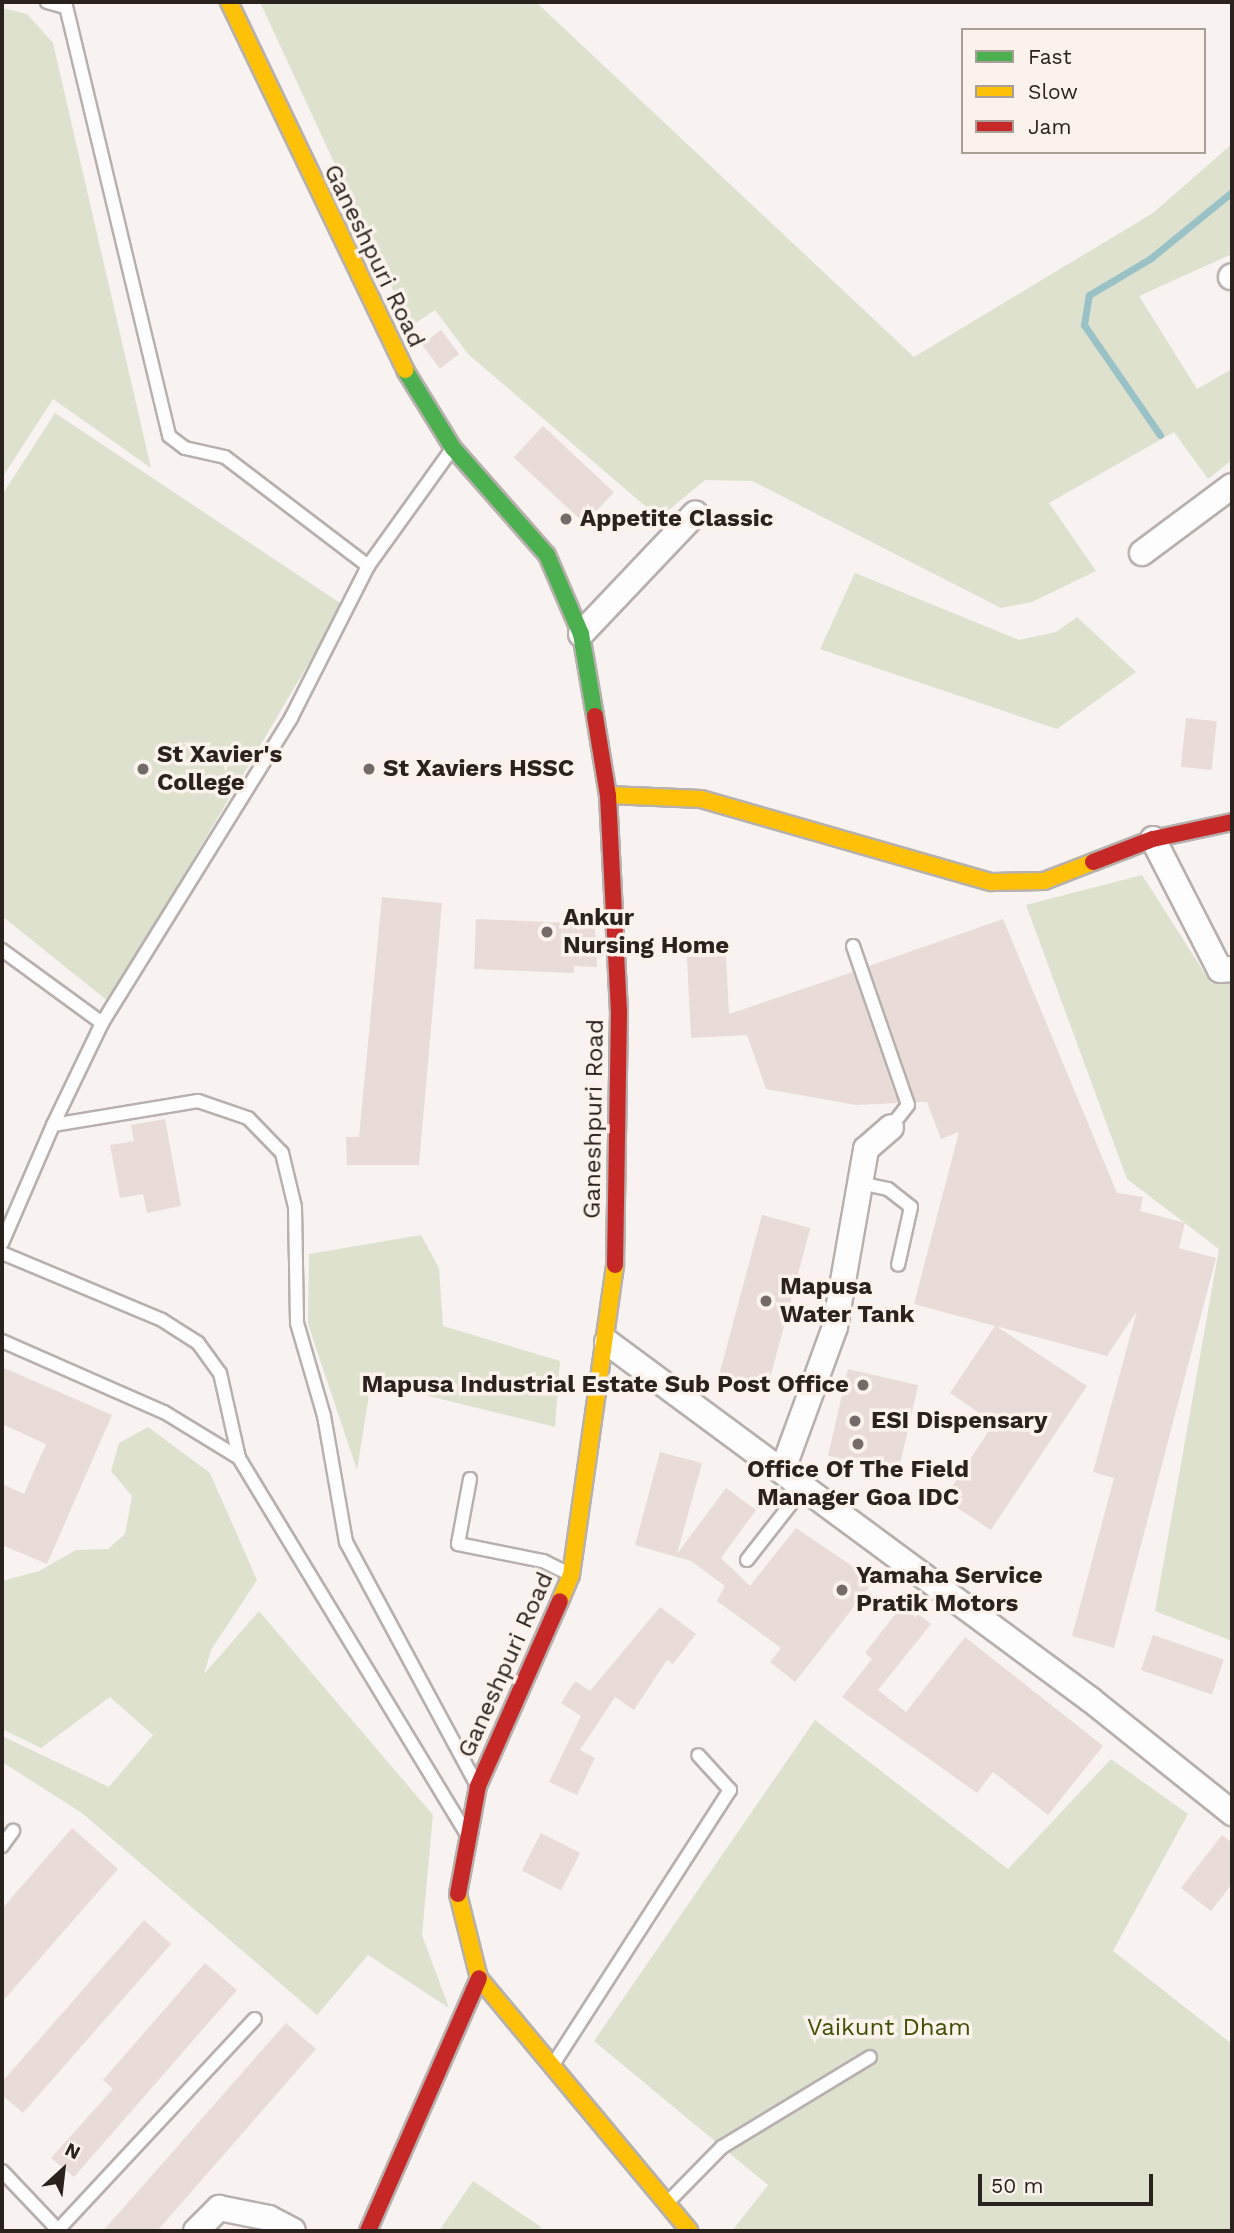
<!DOCTYPE html>
<style>
body{margin:0}
#map{position:relative;width:1234px;height:2233px;overflow:hidden;background:#f8f3f0;font-family:"Work Sans",sans-serif}
div>[style]{position:absolute}
.green>*{inset:0;background:#dde1ce}
.stream>*{height:7px;margin:-3.5px;padding:0 3.5px;transform-origin:3.5px;border-radius:3.5px;background:#9ac2c6}
.building>*{inset:0;background:#e8dbd8;transform-origin:0 0}
.roads{filter:drop-shadow(2px 0 #b7b0ad) drop-shadow(-2px 0 #b7b0ad) drop-shadow(0 2px #b7b0ad) drop-shadow(0 -2px #b7b0ad)}
.lane>*{height:12px;margin:-6px;padding:0 6px;transform-origin:6px;border-radius:6px;background:#fefdfd}
.street>*{height:24px;margin:-12px;padding:0 12px;transform-origin:12px;border-radius:12px;background:#fefdfd}
.fast>*{height:16px;margin:-8px;padding:0 8px;transform-origin:8px;border-radius:8px;background:#4caf50}
.slow>*{height:16px;margin:-8px;padding:0 8px;transform-origin:8px;border-radius:8px;background:#ffc107}
.jam>*{height:16px;margin:-8px;padding:0 8px;transform-origin:8px;border-radius:8px;background:#c62828}
.dots>*{width:19px;height:19px;translate:-50% -50%;box-sizing:border-box;border:4px solid #fcf2ec;border-radius:50%}
span{translate:-50% -50%;white-space:nowrap;text-align:center;line-height:1.15;-webkit-text-stroke:7px #fcf2ec;paint-order:stroke}
.street-label{font-size:24px;color:#2a221d}
.poi-label{font-size:24px;color:#2a221d;font-weight:700}
.left{translate:0 -50%;text-align:left}
.right{translate:-100% -50%;text-align:right}
.park-label{font-size:24px;color:#415007}
.frame{position:absolute;inset:0;border:4px solid #2a221d;pointer-events:none}
.legend{position:absolute;left:961px;top:28px;width:245px;height:126px;box-sizing:border-box;background:#fcf2ec;border:2px solid #a89f99;margin:0;padding:9px 12px;list-style:none;font-size:21px;color:#2a221d}
.legend li{display:flex;align-items:center;gap:14px;height:35px}
.legend b{width:35px;border:2px solid #a89f99}
.north{position:absolute;left:28px;top:2135px;width:70px;height:70px;-webkit-text-stroke:5px #fcf2ec;paint-order:stroke;rotate:27deg;font-size:19px;font-weight:700;line-height:28px;text-align:center;color:#2a221d}
.north::after{content:'';display:block;margin:auto;width:24px;height:32px;background:#2a221d;clip-path:polygon(50% 0,100% 100%,50% 72%,0 100%)}
.scale{position:absolute;left:978px;top:2174px;width:175px;height:32px;box-sizing:border-box;border:4px solid #2a221d;border-top:0;padding-left:9px;font-size:21px;line-height:24px;white-space:nowrap;color:#2a221d;-webkit-text-stroke:5px #fcf2ec;paint-order:stroke}
</style>
<div id="map">
<div class="green">
<i style="clip-path:polygon(260px 2px,536px 2px,914px 357px,1153px 213px,1232px 144px,1232px 254px,1139px 296px,1197px 389px,1232px 369px,1232px 460px,1208px 479px,1174px 432px,1049px 503px,1096px 571px,1032px 602px,1001px 608px,752px 481px,705px 480px,659px 518px,468px 354px,435px 310px,410px 327px)"></i>
<i style="clip-path:polygon(2px 8px,27px 14px,53px 43px,151px 468px,53px 399px,2px 478px)"></i>
<i style="clip-path:polygon(55px 413px,343px 605px,109px 1002px,2px 916px,2px 495px)"></i>
<i style="clip-path:polygon(855px 573px,1019px 640px,1056px 632px,1077px 617px,1136px 672px,1057px 729px,820px 649px)"></i>
<i style="clip-path:polygon(1142px 875px,1211px 983px,1232px 982px,1232px 1641px,1155px 1611px,1219px 1249px,1127px 1179px,1026px 905px)"></i>
<i style="clip-path:polygon(421px 1235px,439px 1268px,443px 1326px,560px 1361px,555px 1427px,371px 1382px,357px 1470px,308px 1324px,309px 1254px)"></i>
<i style="clip-path:polygon(148px 1427px,210px 1473px,257px 1580px,211px 1650px,204px 1674px,259px 1611px,433px 1815px,422px 1935px,449px 2008px,368px 1955px,317px 2015px,82px 1813px,2px 1762px,2px 1736px,109px 1787px,153px 1735px,110px 1697px,41px 1748px,2px 1729px,2px 1581px,39px 1571px,76px 1550px,108px 1549px,125px 1534px,132px 1496px,111px 1471px,119px 1443px)"></i>
<i style="clip-path:polygon(815px 1720px,1008px 1869px,1111px 1759px,1188px 1814px,1113px 1951px,1232px 2044px,1232px 2231px,732px 2231px,768px 2185px,594px 2041px)"></i>
<i style="clip-path:polygon(473px 2181px,541px 2227px,538px 2231px,439px 2231px)"></i>
</div>
<div class="stream">
<i style="left:1160px;top:435px;width:134px;rotate:-124.6deg"></i>
<i style="left:1084px;top:325px;width:30px;rotate:-81deg"></i>
<i style="left:1089px;top:295px;width:72px;rotate:-30.8deg"></i>
<i style="left:1151px;top:258px;width:104px;rotate:-39.2deg"></i>
</div>
<div class="building">
<i style="left:441px;top:330px;width:30px;height:24px;rotate:53deg"></i>
<i style="left:543px;top:426px;width:97px;height:43px;rotate:43deg"></i>
<i style="left:1186px;top:718px;width:31px;height:49px;rotate:6deg"></i>
<i style="clip-path:polygon(382px 897px,442px 903px,419px 1165px,347px 1165px,346px 1137px,359px 1137px)"></i>
<i style="clip-path:polygon(476px 919px,595px 924px,597px 967px,574px 966px,574px 973px,474px 969px)"></i>
<i style="clip-path:polygon(1003px 919px,1117px 1193px,1143px 1197px,1140px 1211px,1185px 1223px,1179px 1248px,1216px 1258px,1114px 1648px,1072px 1636px,1114px 1478px,1093px 1472px,1137px 1311px,1107px 1356px,996px 1326px,1087px 1386px,991px 1530px,944px 1499px,994px 1423px,950px 1393px,995px 1326px,914px 1304px,959px 1132px,941px 1139px,927px 1102px,916px 1102px,869px 966px)"></i>
<i style="clip-path:polygon(726px 956px,729px 1014px,853px 972px,898px 1103px,856px 1105px,766px 1089px,747px 1035px,691px 1038px,687px 957px)"></i>
<i style="clip-path:polygon(165px 1119px,181px 1206px,147px 1213px,143px 1194px,120px 1198px,110px 1145px,134px 1141px,131px 1125px)"></i>
<i style="left:762px;top:1215px;width:50px;height:164px;rotate:15deg"></i>
<i style="clip-path:polygon(2px 1367px,112px 1415px,47px 1564px,2px 1545px,2px 1484px,24px 1494px,46px 1444px,2px 1424px)"></i>
<i style="left:848px;top:1369px;width:72px;height:89px;rotate:13deg"></i>
<i style="clip-path:polygon(660px 1452px,702px 1463px,677px 1554px,726px 1488px,756px 1510px,721px 1558px,750px 1586px,796px 1528px,874px 1581px,795px 1682px,770px 1662px,781px 1648px,717px 1601px,725px 1586px,691px 1561px,635px 1545px)"></i>
<i style="clip-path:polygon(904px 1603px,931px 1624px,878px 1690px,906px 1712px,965px 1637px,1103px 1746px,1048px 1815px,993px 1772px,977px 1793px,842px 1697px,872px 1659px,865px 1653px)"></i>
<i style="clip-path:polygon(660px 1607px,696px 1634px,673px 1664px,667px 1660px,634px 1710px,615px 1697px,580px 1750px,595px 1758px,577px 1795px,549px 1782px,581px 1716px,561px 1703px,575px 1681px,590px 1691px)"></i>
<i style="left:1153px;top:1635px;width:75px;height:37px;rotate:19deg"></i>
<i style="clip-path:polygon(72px 1828px,118px 1869px,2px 2002px,2px 1909px)"></i>
<i style="left:541px;top:1833px;width:44px;height:42px;rotate:27deg"></i>
<i style="clip-path:polygon(1222px 1835px,1232px 1843px,1232px 1884px,1211px 1911px,1181px 1888px)"></i>
<i style="clip-path:polygon(144px 1920px,171px 1944px,23px 2113px,2px 2095px,2px 2082px)"></i>
<i style="clip-path:polygon(205px 1963px,237px 1990px,74px 2177px,51px 2158px,113px 2089px,103px 2080px)"></i>
<i style="clip-path:polygon(286px 2023px,316px 2049px,157px 2231px,103px 2231px)"></i>
</div>
<div class="roads">
<div class="lane">
<i style="left:47px;top:2px;width:18px;rotate:16deg"></i>
<i style="left:65px;top:2px;width:446px;rotate:76.5deg"></i>
<i style="left:169px;top:436px;width:20px;rotate:37deg"></i>
<i style="left:185px;top:448px;width:41px;rotate:12.7deg"></i>
<i style="left:225px;top:457px;width:180px;rotate:37.3deg"></i>
<i style="left:853px;top:946px;width:168px;rotate:70.9deg"></i>
<i style="left:908px;top:1105px;width:28px;rotate:128deg"></i>
<i style="left:2px;top:950px;width:124px;rotate:36.1deg"></i>
<i style="left:53px;top:1125px;width:113px;rotate:-64.3deg"></i>
<i style="left:102px;top:1023px;width:359px;rotate:-58.2deg"></i>
<i style="left:291px;top:718px;width:170px;rotate:-63.1deg"></i>
<i style="left:368px;top:566px;width:144px;rotate:-54.3deg"></i>
<i style="left:860px;top:1183px;width:29px;rotate:12deg"></i>
<i style="left:888px;top:1189px;width:29px;rotate:38deg"></i>
<i style="left:911px;top:1207px;width:59px;rotate:102.6deg"></i>
<i style="left:2px;top:1243px;width:129px;rotate:-66.6deg"></i>
<i style="left:53px;top:1125px;width:147px;rotate:-9.4deg"></i>
<i style="left:198px;top:1101px;width:53px;rotate:18.8deg"></i>
<i style="left:248px;top:1118px;width:49px;rotate:45.8deg"></i>
<i style="left:282px;top:1153px;width:56px;rotate:76.5deg"></i>
<i style="left:295px;top:1207px;width:116px;rotate:89deg"></i>
<i style="left:297px;top:1323px;width:97px;rotate:73.8deg"></i>
<i style="left:324px;top:1416px;width:128px;rotate:80.1deg"></i>
<i style="left:346px;top:1542px;width:274px;rotate:61.7deg"></i>
<i style="left:2px;top:1253px;width:173px;rotate:22.7deg"></i>
<i style="left:162px;top:1320px;width:43px;rotate:32.6deg"></i>
<i style="left:198px;top:1343px;width:37px;rotate:54deg"></i>
<i style="left:220px;top:1373px;width:87px;rotate:77.4deg"></i>
<i style="left:2px;top:1341px;width:177px;rotate:23.7deg"></i>
<i style="left:164px;top:1412px;width:88px;rotate:31.5deg"></i>
<i style="left:239px;top:1458px;width:435px;rotate:58.8deg"></i>
<i style="left:470px;top:1479px;width:66px;rotate:100.5deg"></i>
<i style="left:458px;top:1544px;width:87px;rotate:11.3deg"></i>
<i style="left:543px;top:1561px;width:28px;rotate:26deg"></i>
<i style="left:747px;top:1560px;width:94px;rotate:-51.9deg"></i>
<i style="left:2px;top:1846px;width:19px;rotate:-54deg"></i>
<i style="left:554px;top:2063px;width:325px;rotate:-57.2deg"></i>
<i style="left:730px;top:1790px;width:47px;rotate:-132.4deg"></i>
<i style="left:2px;top:2171px;width:83px;rotate:46.5deg"></i>
<i style="left:668px;top:2202px;width:77px;rotate:-45.5deg"></i>
<i style="left:722px;top:2147px;width:173px;rotate:-31.3deg"></i>
<i style="left:57px;top:2231px;width:290px;rotate:-47deg"></i>
</div>
<div class="street">
<i style="left:1231px;top:277px;width:1px;rotate:-45deg"></i>
<i style="left:1142px;top:553px;width:112px;rotate:-36.7deg"></i>
<i style="left:581px;top:634px;width:166px;rotate:-46.5deg"></i>
<i style="left:1153px;top:839px;width:147px;rotate:62.9deg"></i>
<i style="left:1220px;top:970px;width:12px;rotate:-5deg"></i>
<i style="left:607px;top:1342px;width:602px;rotate:36.49deg"></i>
<i style="left:1091px;top:1700px;width:181px;rotate:38.7deg"></i>
<i style="left:783px;top:1469px;width:151px;rotate:-69.9deg"></i>
<i style="left:835px;top:1327px;width:181px;rotate:-80.1deg"></i>
<i style="left:866px;top:1149px;width:33px;rotate:-41deg"></i>
<i style="left:196px;top:2231px;width:33px;rotate:-45deg"></i>
<i style="left:219px;top:2208px;width:51px;rotate:11.3deg"></i>
<i style="left:269px;top:2218px;width:27px;rotate:28deg"></i>
</div>
<div class="fast">
<i style="left:405px;top:370px;width:92px;rotate:58.4deg"></i>
<i style="left:453px;top:448px;width:142px;rotate:48.7deg"></i>
<i style="left:547px;top:555px;width:86px;rotate:66.7deg"></i>
<i style="left:581px;top:634px;width:83px;rotate:80.3deg"></i>
</div>
<div class="slow">
<i style="left:229px;top:2px;width:408px;rotate:64.4deg"></i>
<i style="left:608px;top:795px;width:93px;rotate:2.5deg"></i>
<i style="left:701px;top:799px;width:302px;rotate:16deg"></i>
<i style="left:991px;top:882px;width:53px;rotate:-1.1deg"></i>
<i style="left:1044px;top:881px;width:53px;rotate:-21.2deg"></i>
<i style="left:560px;top:1601px;width:28px;rotate:-67deg"></i>
<i style="left:571px;top:1575px;width:313px;rotate:-81.9deg"></i>
<i style="left:458px;top:1894px;width:87px;rotate:76deg"></i>
<i style="left:479px;top:1978px;width:329px;rotate:50.2deg"></i>
</div>
<div class="jam">
<i style="left:595px;top:716px;width:80px;rotate:80.7deg"></i>
<i style="left:608px;top:795px;width:216px;rotate:87.1deg"></i>
<i style="left:619px;top:1011px;width:254px;rotate:90.9deg"></i>
<i style="left:1093px;top:862px;width:64px;rotate:-21deg"></i>
<i style="left:1153px;top:839px;width:81px;rotate:-12.1deg"></i>
<i style="left:458px;top:1894px;width:110px;rotate:-79.5deg"></i>
<i style="left:478px;top:1786px;width:202px;rotate:-66.1deg"></i>
<i style="left:368px;top:2231px;width:276px;rotate:-66.3deg"></i>
</div>
</div>
<div class="dots">
<i style="left:566px;top:519px;background:#726b67"></i>
<i style="left:143px;top:769px;background:#726b67"></i>
<i style="left:369px;top:769px;background:#726b67"></i>
<i style="left:547px;top:932px;background:#726b67"></i>
<i style="left:766px;top:1301px;background:#726b67"></i>
<i style="left:863px;top:1385px;background:#726b67"></i>
<i style="left:855px;top:1421px;background:#726b67"></i>
<i style="left:858px;top:1444px;background:#726b67"></i>
<i style="left:842px;top:1590px;background:#726b67"></i>
</div>
<div class="street-label">
<span style="left:374px;top:256px;rotate:64deg">Ganeshpuri Road</span>
<span style="left:594px;top:1119px;rotate:-89deg">Ganeshpuri Road</span>
<span style="left:506px;top:1665px;rotate:-66deg">Ganeshpuri Road</span>
</div>
<div class="poi-label">
<span class="left" style="left:580px;top:519px">Appetite Classic</span>
<span class="left" style="left:157px;top:769px">St Xavier's<br>College</span>
<span class="left" style="left:383px;top:769px">St Xaviers HSSC</span>
<span class="left" style="left:563px;top:932px">Ankur<br>Nursing Home</span>
<span class="left" style="left:780px;top:1301px">Mapusa<br>Water Tank</span>
<span class="right" style="left:849px;top:1385px">Mapusa Industrial Estate Sub Post Office</span>
<span class="left" style="left:871px;top:1421px">ESI Dispensary</span>
<span style="left:858px;top:1484px">Office Of The Field<br>Manager Goa IDC</span>
<span class="left" style="left:856px;top:1590px">Yamaha Service<br>Pratik Motors</span>
</div>
<div class="park-label">
<span style="left:889px;top:2028px">Vaikunt Dham</span>
</div>
<div class="frame"></div>
<ul class="legend">
<li><b style="height:9px;background:#4caf50"></b>Fast</li>
<li><b style="height:9px;background:#ffc107"></b>Slow</li>
<li><b style="height:9px;background:#c62828"></b>Jam</li>
</ul>
<div class="north">N</div>
<div class="scale">50 m</div>
</div>
